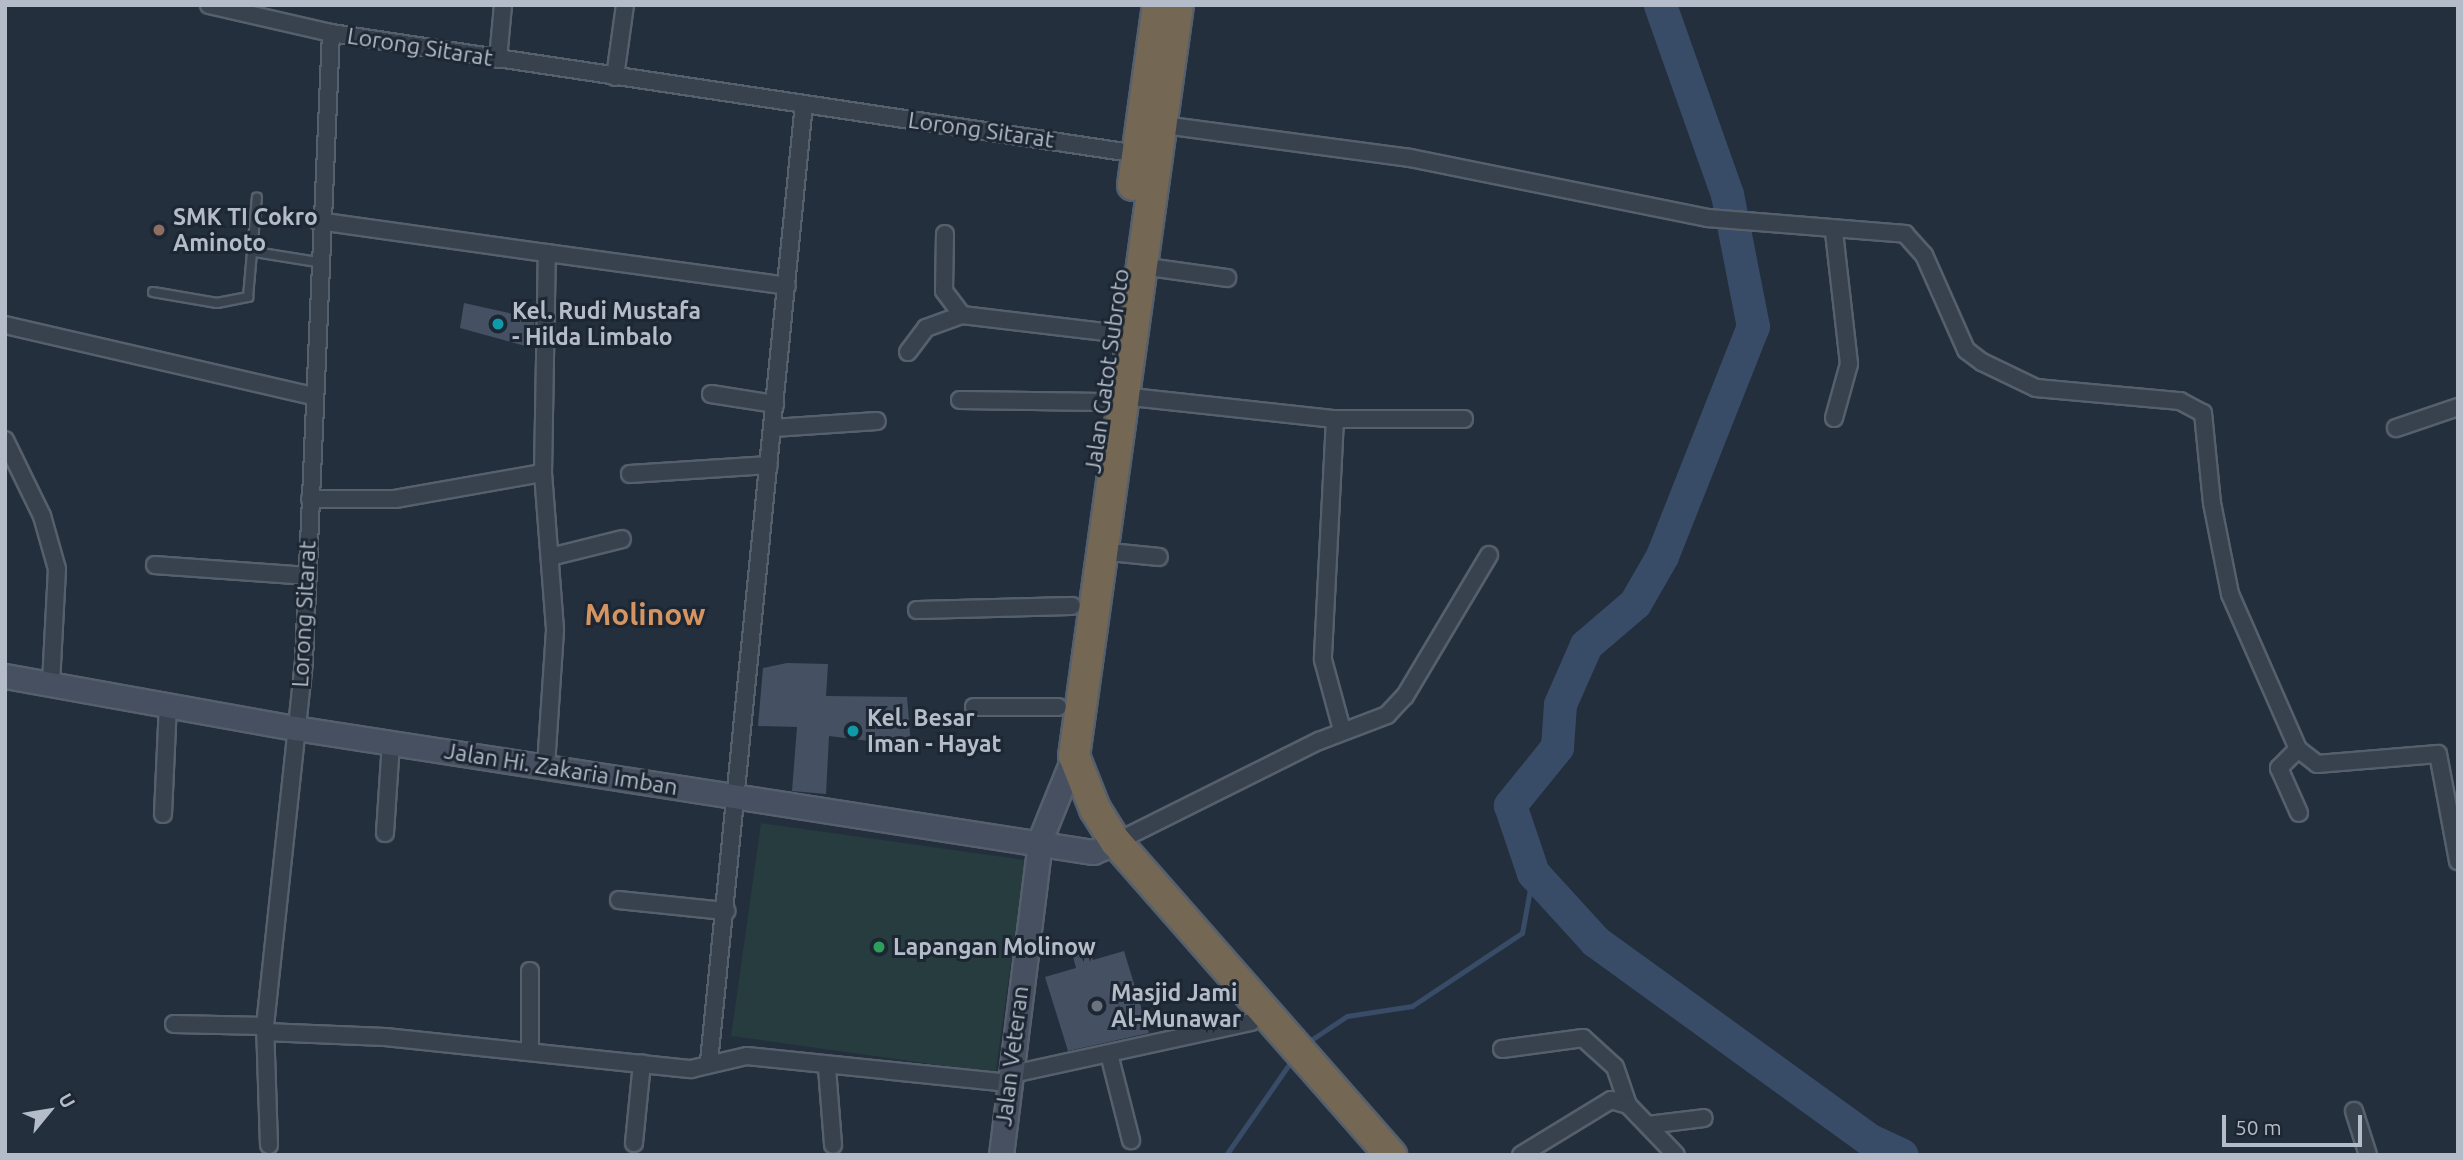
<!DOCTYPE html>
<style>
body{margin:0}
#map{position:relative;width:2463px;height:1160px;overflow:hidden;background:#242f3e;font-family:Ubuntu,sans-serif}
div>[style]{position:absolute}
.green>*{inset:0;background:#263c3f;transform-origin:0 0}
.stream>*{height:5px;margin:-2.5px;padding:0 2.5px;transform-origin:2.5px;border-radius:2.5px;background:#394c67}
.river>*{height:33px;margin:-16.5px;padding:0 16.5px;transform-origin:16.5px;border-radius:16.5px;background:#394c67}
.building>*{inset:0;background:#455162}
.roads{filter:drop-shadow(2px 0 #565f6c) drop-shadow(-2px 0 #565f6c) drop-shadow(0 2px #565f6c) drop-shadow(0 -2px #565f6c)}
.lane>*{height:8px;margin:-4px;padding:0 4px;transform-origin:4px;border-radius:4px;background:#38414e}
.street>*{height:16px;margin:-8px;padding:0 8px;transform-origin:8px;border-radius:8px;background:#38414e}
.secondary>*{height:23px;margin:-11.5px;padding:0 11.5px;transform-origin:11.5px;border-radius:11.5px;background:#465061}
.highway>*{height:30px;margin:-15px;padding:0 15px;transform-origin:15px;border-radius:15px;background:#746855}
.dots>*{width:19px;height:19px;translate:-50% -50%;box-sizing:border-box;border:4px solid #1d2633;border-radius:50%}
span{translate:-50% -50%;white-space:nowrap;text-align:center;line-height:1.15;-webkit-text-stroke:6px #1d2633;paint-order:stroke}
.street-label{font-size:23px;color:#b4bcc9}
.poi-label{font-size:23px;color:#b4bcc9;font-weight:700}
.left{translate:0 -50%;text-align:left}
.district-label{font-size:30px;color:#d59563;font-weight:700}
.frame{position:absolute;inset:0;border:7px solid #b4bcc9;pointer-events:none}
.north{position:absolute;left:14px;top:1076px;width:70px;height:70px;-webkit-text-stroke:5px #1d2633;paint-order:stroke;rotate:60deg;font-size:19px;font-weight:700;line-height:28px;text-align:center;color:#b4bcc9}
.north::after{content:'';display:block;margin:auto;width:24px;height:32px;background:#b4bcc9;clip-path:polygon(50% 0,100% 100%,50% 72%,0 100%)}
.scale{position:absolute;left:2222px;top:1115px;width:140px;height:32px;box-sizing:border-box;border:4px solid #b4bcc9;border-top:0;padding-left:9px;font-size:21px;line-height:24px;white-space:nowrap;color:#b4bcc9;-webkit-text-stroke:5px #1d2633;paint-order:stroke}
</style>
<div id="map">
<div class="green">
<i style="left:761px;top:823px;width:267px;height:215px;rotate:8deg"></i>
</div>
<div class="stream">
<i style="left:1305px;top:1044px;width:50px;rotate:-33.7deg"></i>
<i style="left:1347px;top:1016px;width:66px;rotate:-8.7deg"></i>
<i style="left:1412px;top:1006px;width:132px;rotate:-33.6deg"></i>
<i style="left:1522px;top:933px;width:61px;rotate:-79.6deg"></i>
<i style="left:1226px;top:1155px;width:119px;rotate:-55.2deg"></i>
</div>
<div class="river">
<i style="left:1660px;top:5px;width:201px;rotate:70.5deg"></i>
<i style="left:1727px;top:194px;width:135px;rotate:78.9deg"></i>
<i style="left:1753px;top:326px;width:247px;rotate:111.6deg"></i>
<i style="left:1662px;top:556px;width:54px;rotate:119.9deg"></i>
<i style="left:1635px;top:603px;width:65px;rotate:139.4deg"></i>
<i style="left:1586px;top:645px;width:64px;rotate:113.8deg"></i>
<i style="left:1560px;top:704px;width:43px;rotate:94deg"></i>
<i style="left:1557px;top:747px;width:75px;rotate:129deg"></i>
<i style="left:1510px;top:805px;width:72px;rotate:71.3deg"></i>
<i style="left:1533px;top:873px;width:92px;rotate:47.6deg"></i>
<i style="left:1595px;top:941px;width:339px;rotate:35.9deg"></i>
<i style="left:1870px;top:1140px;width:35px;rotate:25deg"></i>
</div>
<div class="building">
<i style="clip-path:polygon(464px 303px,535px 319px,529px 347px,460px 328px)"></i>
<i style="clip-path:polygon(787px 663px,828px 664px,826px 696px,907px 697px,911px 746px,829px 736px,826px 794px,792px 791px,797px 727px,758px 726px,763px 668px)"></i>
<i style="clip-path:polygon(1090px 951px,1093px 960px,1124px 951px,1149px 1033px,1068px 1051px,1045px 977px,1076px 968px,1073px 956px)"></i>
</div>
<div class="roads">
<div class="lane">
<i style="left:255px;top:252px;width:63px;rotate:9.2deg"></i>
<i style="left:153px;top:292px;width:65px;rotate:9.8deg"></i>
<i style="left:217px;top:303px;width:32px;rotate:-11deg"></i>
<i style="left:248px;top:297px;width:100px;rotate:-84.9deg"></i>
</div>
<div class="street">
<i style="left:209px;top:5px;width:125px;rotate:12.9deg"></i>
<i style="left:498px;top:59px;width:54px;rotate:-84.7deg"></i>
<i style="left:615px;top:77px;width:73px;rotate:-82.1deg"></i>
<i style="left:1163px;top:125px;width:249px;rotate:7.6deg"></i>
<i style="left:1410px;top:158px;width:304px;rotate:11.4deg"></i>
<i style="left:1708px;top:218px;width:198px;rotate:4.6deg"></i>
<i style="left:1905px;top:234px;width:28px;rotate:48deg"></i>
<i style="left:1924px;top:255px;width:104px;rotate:66.1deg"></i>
<i style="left:1966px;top:350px;width:20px;rotate:37deg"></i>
<i style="left:1982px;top:362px;width:60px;rotate:25.7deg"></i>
<i style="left:2036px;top:388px;width:145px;rotate:5.2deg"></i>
<i style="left:2180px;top:401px;width:26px;rotate:28deg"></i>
<i style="left:2203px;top:413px;width:90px;rotate:84.3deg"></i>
<i style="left:2212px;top:503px;width:93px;rotate:78.8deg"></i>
<i style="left:2230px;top:594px;width:169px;rotate:66.3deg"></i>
<i style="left:2298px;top:749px;width:24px;rotate:38deg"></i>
<i style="left:2317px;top:764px;width:121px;rotate:-4.7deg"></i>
<i style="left:2438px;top:754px;width:109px;rotate:79.4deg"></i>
<i style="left:318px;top:221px;width:231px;rotate:8deg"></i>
<i style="left:1834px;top:232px;width:133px;rotate:83.5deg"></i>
<i style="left:1849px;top:364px;width:56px;rotate:105.5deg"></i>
<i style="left:945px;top:234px;width:57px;rotate:91deg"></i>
<i style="left:944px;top:291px;width:30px;rotate:53deg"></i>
<i style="left:962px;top:315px;width:151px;rotate:6.8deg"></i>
<i style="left:1141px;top:266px;width:87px;rotate:7.9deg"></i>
<i style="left:5px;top:325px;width:316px;rotate:13deg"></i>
<i style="left:908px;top:352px;width:30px;rotate:-53deg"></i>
<i style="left:926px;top:328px;width:38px;rotate:-20deg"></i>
<i style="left:711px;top:394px;width:65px;rotate:8.9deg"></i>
<i style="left:1122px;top:396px;width:214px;rotate:6.2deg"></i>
<i style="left:1335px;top:419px;width:129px"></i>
<i style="left:960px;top:400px;width:143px;rotate:0.8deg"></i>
<i style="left:1335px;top:419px;width:241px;rotate:92.9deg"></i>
<i style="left:1323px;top:660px;width:73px;rotate:74.8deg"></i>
<i style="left:773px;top:428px;width:104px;rotate:-3.9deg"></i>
<i style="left:2396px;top:428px;width:65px;rotate:-18.7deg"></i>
<i style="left:5px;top:440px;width:85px;rotate:64deg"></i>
<i style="left:42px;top:516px;width:55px;rotate:74.2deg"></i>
<i style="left:57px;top:569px;width:114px;rotate:93deg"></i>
<i style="left:630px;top:474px;width:139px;rotate:-3.7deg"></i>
<i style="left:310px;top:499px;width:85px"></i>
<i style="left:395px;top:499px;width:150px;rotate:-10deg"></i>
<i style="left:1100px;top:551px;width:59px;rotate:5.8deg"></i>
<i style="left:550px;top:557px;width:74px;rotate:-14deg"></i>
<i style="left:155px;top:565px;width:153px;rotate:4.1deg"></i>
<i style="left:917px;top:610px;width:155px;rotate:-1.5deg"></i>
<i style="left:974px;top:707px;width:84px"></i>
<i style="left:2298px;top:749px;width:27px;rotate:135deg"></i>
<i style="left:2279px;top:768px;width:49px;rotate:66deg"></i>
<i style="left:546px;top:766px;width:137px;rotate:-86.2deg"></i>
<i style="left:555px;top:629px;width:156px;rotate:-94.4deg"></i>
<i style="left:543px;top:473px;width:220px;rotate:-89deg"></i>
<i style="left:547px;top:253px;width:242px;rotate:7.8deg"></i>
<i style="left:163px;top:814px;width:109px;rotate:-87.4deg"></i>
<i style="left:385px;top:833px;width:90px;rotate:-86.2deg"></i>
<i style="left:1116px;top:842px;width:227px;rotate:-26.5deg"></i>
<i style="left:1319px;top:741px;width:73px;rotate:-20.9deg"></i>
<i style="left:1387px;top:715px;width:26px;rotate:-47deg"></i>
<i style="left:1405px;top:696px;width:164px;rotate:-59.2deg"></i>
<i style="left:619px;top:900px;width:108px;rotate:5.9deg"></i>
<i style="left:174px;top:1024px;width:91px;rotate:1.3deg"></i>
<i style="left:265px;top:1032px;width:120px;rotate:2.4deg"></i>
<i style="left:385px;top:1037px;width:308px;rotate:6deg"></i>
<i style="left:691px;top:1069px;width:57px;rotate:-13.1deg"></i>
<i style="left:747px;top:1056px;width:261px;rotate:5.9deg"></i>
<i style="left:1502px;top:1049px;width:82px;rotate:-7.7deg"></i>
<i style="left:1583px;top:1038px;width:43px;rotate:42.2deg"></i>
<i style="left:1615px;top:1067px;width:40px;rotate:71.1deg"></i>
<i style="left:530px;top:1050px;width:79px;rotate:-90deg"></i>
<i style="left:1109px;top:1054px;width:89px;rotate:75.7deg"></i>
<i style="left:709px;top:1062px;width:963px;rotate:-84.34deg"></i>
<i style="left:827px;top:1068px;width:77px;rotate:85.5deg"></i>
<i style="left:1008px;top:1075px;width:249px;rotate:-12.3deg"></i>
<i style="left:2354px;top:1111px;width:46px;rotate:72.3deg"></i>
<i style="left:1648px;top:1125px;width:56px;rotate:-7.1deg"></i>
<i style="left:634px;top:1143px;width:80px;rotate:-84.3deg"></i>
<i style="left:269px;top:1145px;width:119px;rotate:-91.9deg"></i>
<i style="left:265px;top:1026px;width:367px;rotate:-83.9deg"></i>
<i style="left:304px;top:661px;width:629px;rotate:-87.54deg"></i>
<i style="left:331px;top:33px;width:822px;rotate:8.53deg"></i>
<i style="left:1521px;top:1155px;width:105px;rotate:-31.4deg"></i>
<i style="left:1611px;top:1100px;width:18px;rotate:16deg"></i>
<i style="left:1628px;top:1105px;width:69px;rotate:46.2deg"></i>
</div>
<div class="secondary">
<i style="left:5px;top:676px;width:295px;rotate:10.2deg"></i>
<i style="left:295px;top:728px;width:808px;rotate:8.83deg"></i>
<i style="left:1093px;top:852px;width:25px;rotate:-23deg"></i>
<i style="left:1001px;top:1155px;width:317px;rotate:-82.9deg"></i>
<i style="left:1040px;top:840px;width:91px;rotate:-68deg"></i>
</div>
<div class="highway">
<i style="left:1178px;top:5px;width:758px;rotate:97.88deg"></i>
<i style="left:1074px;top:756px;width:57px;rotate:68.4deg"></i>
<i style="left:1095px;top:809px;width:39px;rotate:58deg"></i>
<i style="left:1116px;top:842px;width:417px;rotate:48.7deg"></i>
<i style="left:1133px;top:185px;width:182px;rotate:-82.1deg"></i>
</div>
</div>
<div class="dots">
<i style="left:159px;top:230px;background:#8d6e63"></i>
<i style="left:498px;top:324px;background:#0f9aa8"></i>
<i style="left:853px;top:731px;background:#0f9aa8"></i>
<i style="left:879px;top:947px;background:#2e9e5b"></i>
<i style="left:1097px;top:1006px;background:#6b7280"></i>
</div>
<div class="street-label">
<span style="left:420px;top:47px;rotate:9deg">Lorong Sitarat</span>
<span style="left:981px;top:130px;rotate:8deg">Lorong Sitarat</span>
<span style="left:1107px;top:371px;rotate:-82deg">Jalan Gatot Subroto</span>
<span style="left:304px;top:614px;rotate:-87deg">Lorong Sitarat</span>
<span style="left:561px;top:769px;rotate:9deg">Jalan Hi. Zakaria Imban</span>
<span style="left:1012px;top:1056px;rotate:-83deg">Jalan Veteran</span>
</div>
<div class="poi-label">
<span class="left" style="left:173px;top:230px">SMK TI Cokro<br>Aminoto</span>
<span class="left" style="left:512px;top:324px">Kel. Rudi Mustafa<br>- Hilda Limbalo</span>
<span class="left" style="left:867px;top:731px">Kel. Besar<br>Iman - Hayat</span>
<span class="left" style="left:893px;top:947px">Lapangan Molinow</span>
<span class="left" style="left:1111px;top:1006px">Masjid Jami<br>Al-Munawar</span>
</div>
<div class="district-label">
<span style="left:645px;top:614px">Molinow</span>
</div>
<div class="frame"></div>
<div class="north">U</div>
<div class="scale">50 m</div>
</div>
